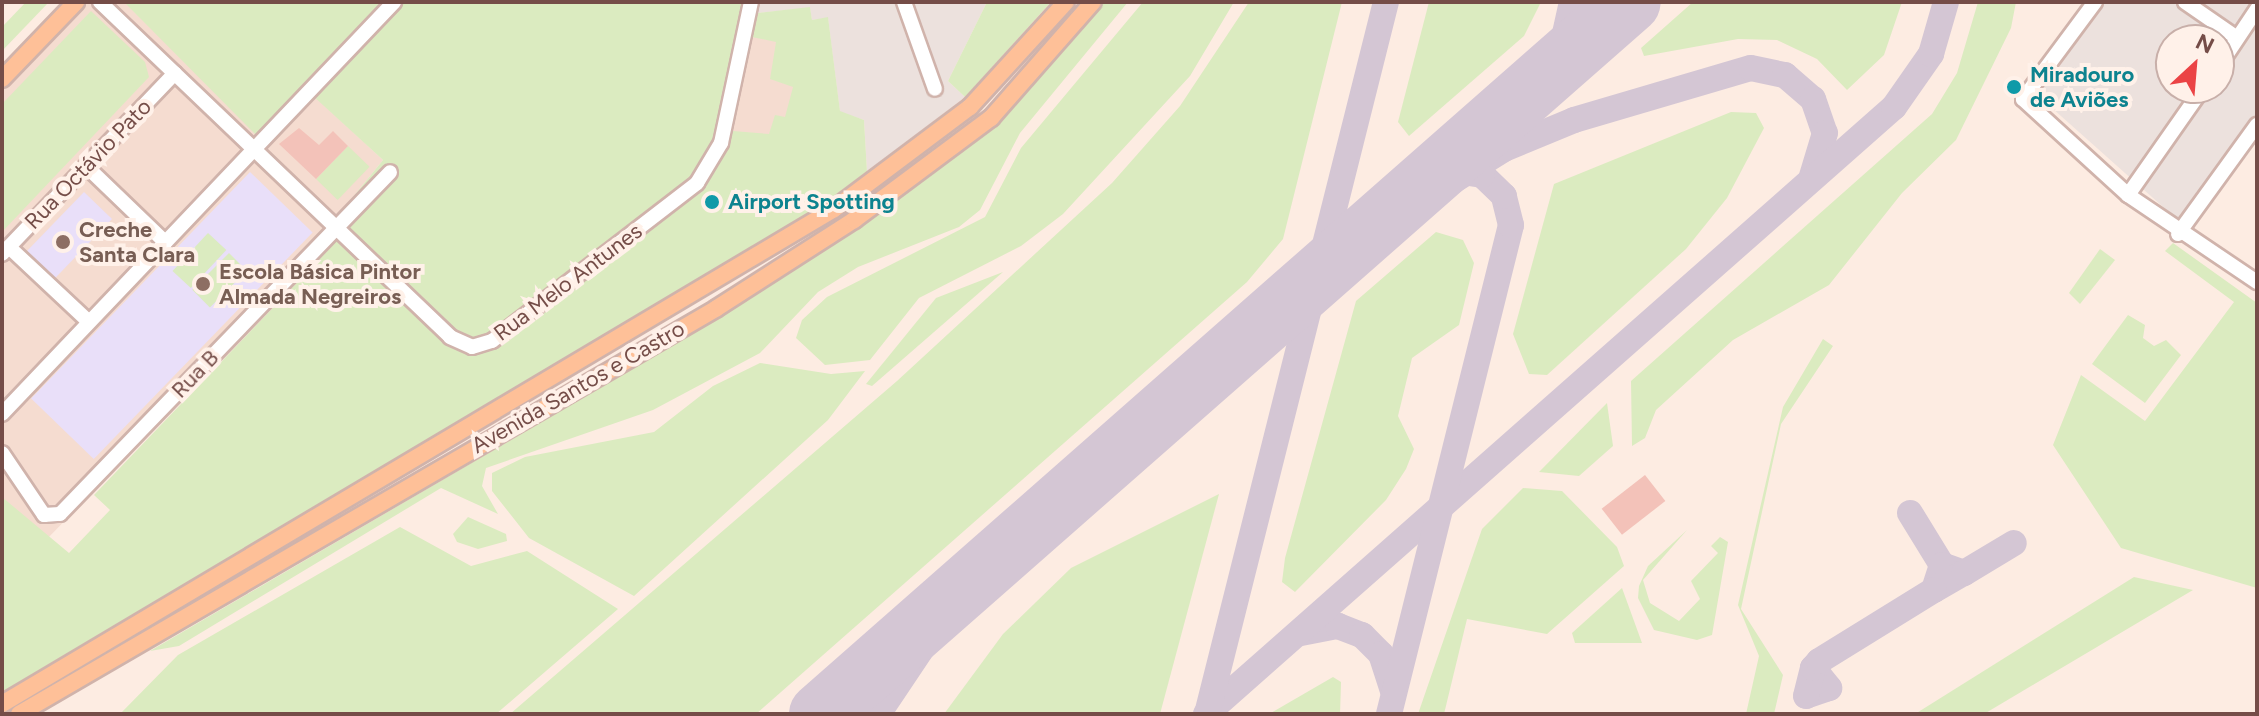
<!DOCTYPE html>
<meta charset="utf-8">
<style>
body{margin:0}
#map{position:relative;width:2259px;height:716px;overflow:hidden;background:#fdece2;font-family:Figtree,sans-serif}
div>[style]{position:absolute}
.residential>*{inset:0;background:#f5dcd0}
.industrial>*{inset:0;background:#ece1dd}
.education>*{inset:0;background:#e9dff9;transform-origin:0 0}
.green>*{inset:0;background:#dbebc0;transform-origin:0 0}
.taxiway>*{height:26px;margin:-13px;padding:0 13px;transform-origin:13px;border-radius:13px;background:#d4c6d4}
.runway>*{height:62px;margin:-31px;padding:0 31px;transform-origin:31px;border-radius:31px;background:#d4c6d4}
.building>*{inset:0;background:#f3c2b9;transform-origin:0 0}
.roads{filter:drop-shadow(2px 0 #d0b3ab) drop-shadow(-2px 0 #d0b3ab) drop-shadow(0 2px #d0b3ab) drop-shadow(0 -2px #d0b3ab)}
.minor>*{height:14px;margin:-7px;padding:0 7px;transform-origin:7px;border-radius:7px;background:#fff}
.major>*{height:16px;margin:-8px;padding:0 8px;transform-origin:8px;border-radius:8px;background:#fec098}
.dots>*{width:22px;height:22px;translate:-50% -50%;box-sizing:border-box;border:4px solid #fff1e9;border-radius:50%}
span{translate:-50% -50%;white-space:nowrap;text-align:center;line-height:1.15;-webkit-text-stroke:8px #fff1e9;paint-order:stroke}
.culture-label{font-size:22px;color:#0d838f;font-weight:700}
.left{translate:0 -50%;text-align:left}
.street-label{font-size:22px;color:#754d48}
.education-label{font-size:22px;color:#785e54;font-weight:700}
.frame{position:absolute;inset:0;border:4px solid #754d48;pointer-events:none}
.north{position:absolute;left:2155px;top:24px;width:80px;height:80px;box-sizing:border-box;background:#fff1e9;border:2px solid #c8afa9;border-radius:50%;rotate:26deg;font-size:22px;font-weight:700;line-height:32px;text-align:center;color:#754d48}
.north::after{content:'';display:block;margin:auto;width:28px;height:36px;background:#eb4345;clip-path:polygon(50% 0,100% 100%,50% 72%,0 100%)}
</style>
<div id="map">
<div class="residential">
<i style="clip-path:polygon(82px 2px,404px 2px,312px 94px,383px 160px,336px 218px,332px 246px,47px 539px,2px 497px,2px 86px)"></i>
<i style="clip-path:polygon(758px 13px,844px 134px,728px 150px,712px 142px,741px 23px)"></i>
</div>
<div class="industrial">
<i style="clip-path:polygon(744px 2px,987px 2px,948px 81px,965px 97px,867px 172px,864px 120px,840px 112px,828px 18px,812px 20px,810px 8px,758px 13px,741px 23px)"></i>
<i style="clip-path:polygon(evenodd,2100px 2px,2257px 2px,2257px 116px,2180px 222px,2034px 92px,2100px 2px,2171px 40px,2219px 40px,2219px 88px,2171px 88px,2171px 40px)"></i>
</div>
<div class="education">
<i style="left:250px;top:172px;width:87px;height:315px;rotate:44deg"></i>
<i style="left:84px;top:192px;width:39px;height:87px;rotate:44deg"></i>
</div>
<div class="green">
<i style="clip-path:polygon(26px 2px,49px 2px,2px 51px,2px 27px)"></i>
<i style="clip-path:polygon(124px 2px,381px 2px,256px 135px)"></i>
<i style="clip-path:polygon(404px 2px,744px 2px,713px 141px,728px 150px,733px 131px,769px 134px,775px 115px,785px 117px,793px 87px,770px 79px,776px 42px,752px 37px,758px 13px,810px 7px,812px 20px,828px 17px,840px 111px,864px 120px,867px 172px,811px 213px,2px 692px,2px 497px,69px 553px,110px 510px,94px 495px,332px 246px,336px 218px,383px 160px,312px 95px)"></i>
<i style="clip-path:polygon(987px 2px,1051px 2px,965px 97px,948px 81px)"></i>
<i style="clip-path:polygon(1100px 2px,1128px 2px,1020px 133px,980px 210px,959px 227px,858px 267px,818px 292px,760px 353px,653px 410px,486px 468px,482px 486px,498px 514px,441px 488px,179px 646px,150px 651px,680px 341px,873px 217px,944px 160px)"></i>
<i style="clip-path:polygon(1143px 2px,1234px 2px,1190px 76px,1063px 214px,1021px 246px,919px 298px,870px 360px,825px 365px,796px 338px,802px 320px,827px 297px,985px 217px,1021px 148px)"></i>
<i style="clip-path:polygon(1249px 2px,1342px 2px,1283px 239px,1247px 282px,756px 714px,510px 714px,897px 381px,1112px 183px,1180px 106px)"></i>
<i style="clip-path:polygon(1429px 2px,1541px 2px,1524px 36px,1409px 136px,1398px 122px)"></i>
<i style="clip-path:polygon(1693px 2px,1902px 2px,1884px 55px,1847px 90px,1817px 59px,1777px 40px,1738px 39px,1644px 56px,1641px 48px)"></i>
<i style="clip-path:polygon(1978px 2px,2016px 2px,2011px 28px,1956px 140px,1902px 193px,1829px 285px,1733px 340px,1656px 410px,1645px 438px,1632px 446px,1631px 381px,1932px 114px,1957px 73px)"></i>
<i style="clip-path:polygon(91px 11px,145px 62px,149px 77px,2px 232px,2px 104px)"></i>
<i style="clip-path:polygon(1731px 112px,1756px 113px,1764px 128px,1727px 198px,1686px 249px,1547px 375px,1529px 374px,1513px 334px,1554px 184px)"></i>
<i style="left:348px;top:146px;width:30px;height:46px;rotate:44deg"></i>
<i style="clip-path:polygon(1436px 232px,1463px 240px,1474px 263px,1459px 325px,1412px 358px,1398px 416px,1414px 449px,1406px 469px,1386px 500px,1295px 592px,1282px 582px,1285px 558px,1356px 301px)"></i>
<i style="left:208px;top:233px;width:25px;height:52px;rotate:43deg"></i>
<i style="clip-path:polygon(2173px 243px,2257px 303px,2257px 588px,2121px 548px,2053px 445px,2081px 375px,2145px 421px,2234px 302px,2165px 251px)"></i>
<i style="clip-path:polygon(2100px 249px,2115px 260px,2080px 304px,2069px 293px)"></i>
<i style="left:229px;top:253px;width:25px;height:52px;rotate:45deg"></i>
<i style="clip-path:polygon(1003px 272px,872px 386px,866px 384px,936px 298px)"></i>
<i style="clip-path:polygon(2128px 315px,2145px 325px,2143px 338px,2154px 346px,2166px 340px,2181px 355px,2145px 403px,2092px 364px)"></i>
<i style="clip-path:polygon(1823px 339px,1833px 346px,1781px 424px,1741px 609px,1783px 675px,1774px 714px,1746px 714px,1759px 656px,1738px 605px,1783px 407px)"></i>
<i style="clip-path:polygon(760px 363px,831px 374px,865px 371px,828px 420px,634px 596px,529px 538px,492px 491px,492px 473px,525px 457px,654px 432px,713px 386px)"></i>
<i style="clip-path:polygon(1607px 403px,1613px 446px,1579px 476px,1539px 472px)"></i>
<i style="clip-path:polygon(1523px 488px,1562px 491px,1617px 547px,1624px 566px,1547px 634px,1467px 619px,1444px 714px,1418px 714px,1482px 529px)"></i>
<i style="clip-path:polygon(1219px 494px,1160px 714px,944px 714px,1003px 634px,1071px 568px)"></i>
<i style="clip-path:polygon(468px 517px,506px 534px,507px 541px,478px 549px,457px 542px,453px 534px)"></i>
<i style="clip-path:polygon(400px 527px,471px 566px,527px 551px,618px 609px,496px 714px,120px 714px,178px 655px)"></i>
<i style="clip-path:polygon(1687px 530px,1643px 580px,1650px 603px,1679px 621px,1700px 599px,1691px 581px,1718px 553px,1711px 546px,1720px 537px,1728px 542px,1712px 635px,1697px 640px,1654px 630px,1638px 598px,1639px 586px,1648px 566px)"></i>
<i style="clip-path:polygon(2134px 577px,2193px 590px,1984px 714px,1915px 714px)"></i>
<i style="clip-path:polygon(1622px 588px,1642px 643px,1575px 643px,1572px 633px)"></i>
<i style="clip-path:polygon(1333px 677px,1341px 682px,1340px 714px,1269px 714px)"></i>
</div>
<div class="taxiway">
<i style="left:1558px;top:65px;width:65px;rotate:-77.5deg"></i>
<i style="left:1360px;top:239px;width:170px;rotate:-32deg"></i>
<i style="left:1504px;top:149px;width:76px;rotate:-22.5deg"></i>
<i style="left:1574px;top:120px;width:184px;rotate:-16.4deg"></i>
<i style="left:1751px;top:68px;width:35px;rotate:12deg"></i>
<i style="left:1785px;top:75px;width:37px;rotate:41deg"></i>
<i style="left:1813px;top:99px;width:36px;rotate:71deg"></i>
<i style="left:1825px;top:133px;width:45px;rotate:106.8deg"></i>
<i style="left:1910px;top:513px;width:61px;rotate:58.4deg"></i>
<i style="left:1964px;top:573px;width:23px;rotate:-160deg"></i>
<i style="left:1942px;top:565px;width:26px;rotate:108deg"></i>
<i style="left:1934px;top:590px;width:34px;rotate:-30deg"></i>
<i style="left:1964px;top:573px;width:58px;rotate:-31deg"></i>
<i style="left:1301px;top:633px;width:38px;rotate:-11deg"></i>
<i style="left:1338px;top:626px;width:26px;rotate:21deg"></i>
<i style="left:1362px;top:635px;width:27px;rotate:45deg"></i>
<i style="left:1381px;top:654px;width:38px;rotate:72deg"></i>
<i style="left:1813px;top:668px;width:26px;rotate:51deg"></i>
<i style="left:1829px;top:688px;width:24px;rotate:161deg"></i>
<i style="left:1806px;top:696px;width:29px;rotate:-76deg"></i>
<i style="left:1813px;top:668px;width:9px;rotate:-49deg"></i>
<i style="left:1819px;top:661px;width:135px;rotate:-31.7deg"></i>
<i style="left:878px;top:714px;width:102px;rotate:-56.2deg"></i>
<i style="left:935px;top:629px;width:89px;rotate:-49.1deg"></i>
<i style="left:1206px;top:714px;width:917px;rotate:-41.42deg"></i>
<i style="left:1894px;top:107px;width:65px;rotate:-55.1deg"></i>
<i style="left:1931px;top:54px;width:54px;rotate:-73.9deg"></i>
<i style="left:1207px;top:714px;width:734px;rotate:-75.89deg"></i>
<i style="left:1389px;top:714px;width:504px;rotate:-75.99deg"></i>
<i style="left:1511px;top:225px;width:30px;rotate:-104deg"></i>
<i style="left:1504px;top:196px;width:30px;rotate:-136deg"></i>
<i style="left:1482px;top:175px;width:31px;rotate:-171deg"></i>
<i style="left:1451px;top:170px;width:30px;rotate:154deg"></i>
</div>
<div class="runway">
<i style="left:820px;top:714px;width:1078px;rotate:-41.32deg"></i>
</div>
<div class="building">
<i style="clip-path:polygon(299px 128px,319px 145px,333px 131px,348px 146px,316px 179px,279px 144px)"></i>
<i style="left:1645px;top:475px;width:33px;height:55px;rotate:52deg"></i>
</div>
<div class="roads">
<div class="minor">
<i style="left:100px;top:2px;width:484px;rotate:43.7deg"></i>
<i style="left:450px;top:337px;width:24px;rotate:24deg"></i>
<i style="left:472px;top:347px;width:21px;rotate:-17deg"></i>
<i style="left:492px;top:341px;width:259px;rotate:-37.6deg"></i>
<i style="left:697px;top:183px;width:47px;rotate:-59deg"></i>
<i style="left:721px;top:143px;width:144px;rotate:-78deg"></i>
<i style="left:904px;top:2px;width:92px;rotate:70.4deg"></i>
<i style="left:2095px;top:2px;width:121px;rotate:126.6deg"></i>
<i style="left:2023px;top:99px;width:142px;rotate:42.4deg"></i>
<i style="left:2128px;top:195px;width:156px;rotate:34deg"></i>
<i style="left:2185px;top:2px;width:63px;rotate:34.7deg"></i>
<i style="left:2219px;top:66px;width:69px;rotate:-56.3deg"></i>
<i style="left:86px;top:166px;width:110px;rotate:43.9deg"></i>
<i style="left:2128px;top:195px;width:131px;rotate:-55deg"></i>
<i style="left:2178px;top:234px;width:135px;rotate:-54.1deg"></i>
<i style="left:9px;top:247px;width:108px;rotate:43.1deg"></i>
<i style="left:2px;top:254px;width:250px;rotate:-46.3deg"></i>
<i style="left:2px;top:414px;width:569px;rotate:-46.42deg"></i>
<i style="left:2px;top:453px;width:75px;rotate:55.9deg"></i>
<i style="left:44px;top:515px;width:16px;rotate:-4deg"></i>
<i style="left:60px;top:514px;width:475px;rotate:-46deg"></i>
</div>
<div class="major">
<i style="left:2px;top:79px;width:107px;rotate:-46.1deg"></i>
<i style="left:2px;top:704px;width:968px;rotate:-30.75deg"></i>
<i style="left:834px;top:209px;width:170px;rotate:-36.9deg"></i>
<i style="left:970px;top:107px;width:142px;rotate:-47.6deg"></i>
<i style="left:19px;top:714px;width:807px;rotate:-30.18deg"></i>
<i style="left:717px;top:308px;width:163px;rotate:-32.7deg"></i>
<i style="left:854px;top:220px;width:171px;rotate:-36.7deg"></i>
<i style="left:991px;top:118px;width:154px;rotate:-48.7deg"></i>
</div>
</div>
<div class="dots">
<i style="left:2014px;top:87px;background:#0f9aa8"></i>
<i style="left:712px;top:202px;background:#0f9aa8"></i>
<i style="left:63px;top:242px;background:#8d6e63"></i>
<i style="left:203px;top:284px;background:#8d6e63"></i>
</div>
<div class="culture-label">
<span class="left" style="left:2030px;top:87px">Miradouro<br>de Aviões</span>
<span class="left" style="left:728px;top:202px">Airport Spotting</span>
</div>
<div class="street-label">
<span style="left:88px;top:164px;rotate:-46deg">Rua Octávio Pato</span>
<span style="left:568px;top:282px;rotate:-37deg">Rua Melo Antunes</span>
<span style="left:195px;top:374px;rotate:-46deg">Rua B</span>
<span style="left:578px;top:387px;rotate:-30deg">Avenida Santos e Castro</span>
</div>
<div class="education-label">
<span class="left" style="left:79px;top:242px">Creche<br>Santa Clara</span>
<span class="left" style="left:219px;top:284px">Escola Básica Pintor<br>Almada Negreiros</span>
</div>
<div class="frame"></div>
<div class="north">N</div>
</div>
